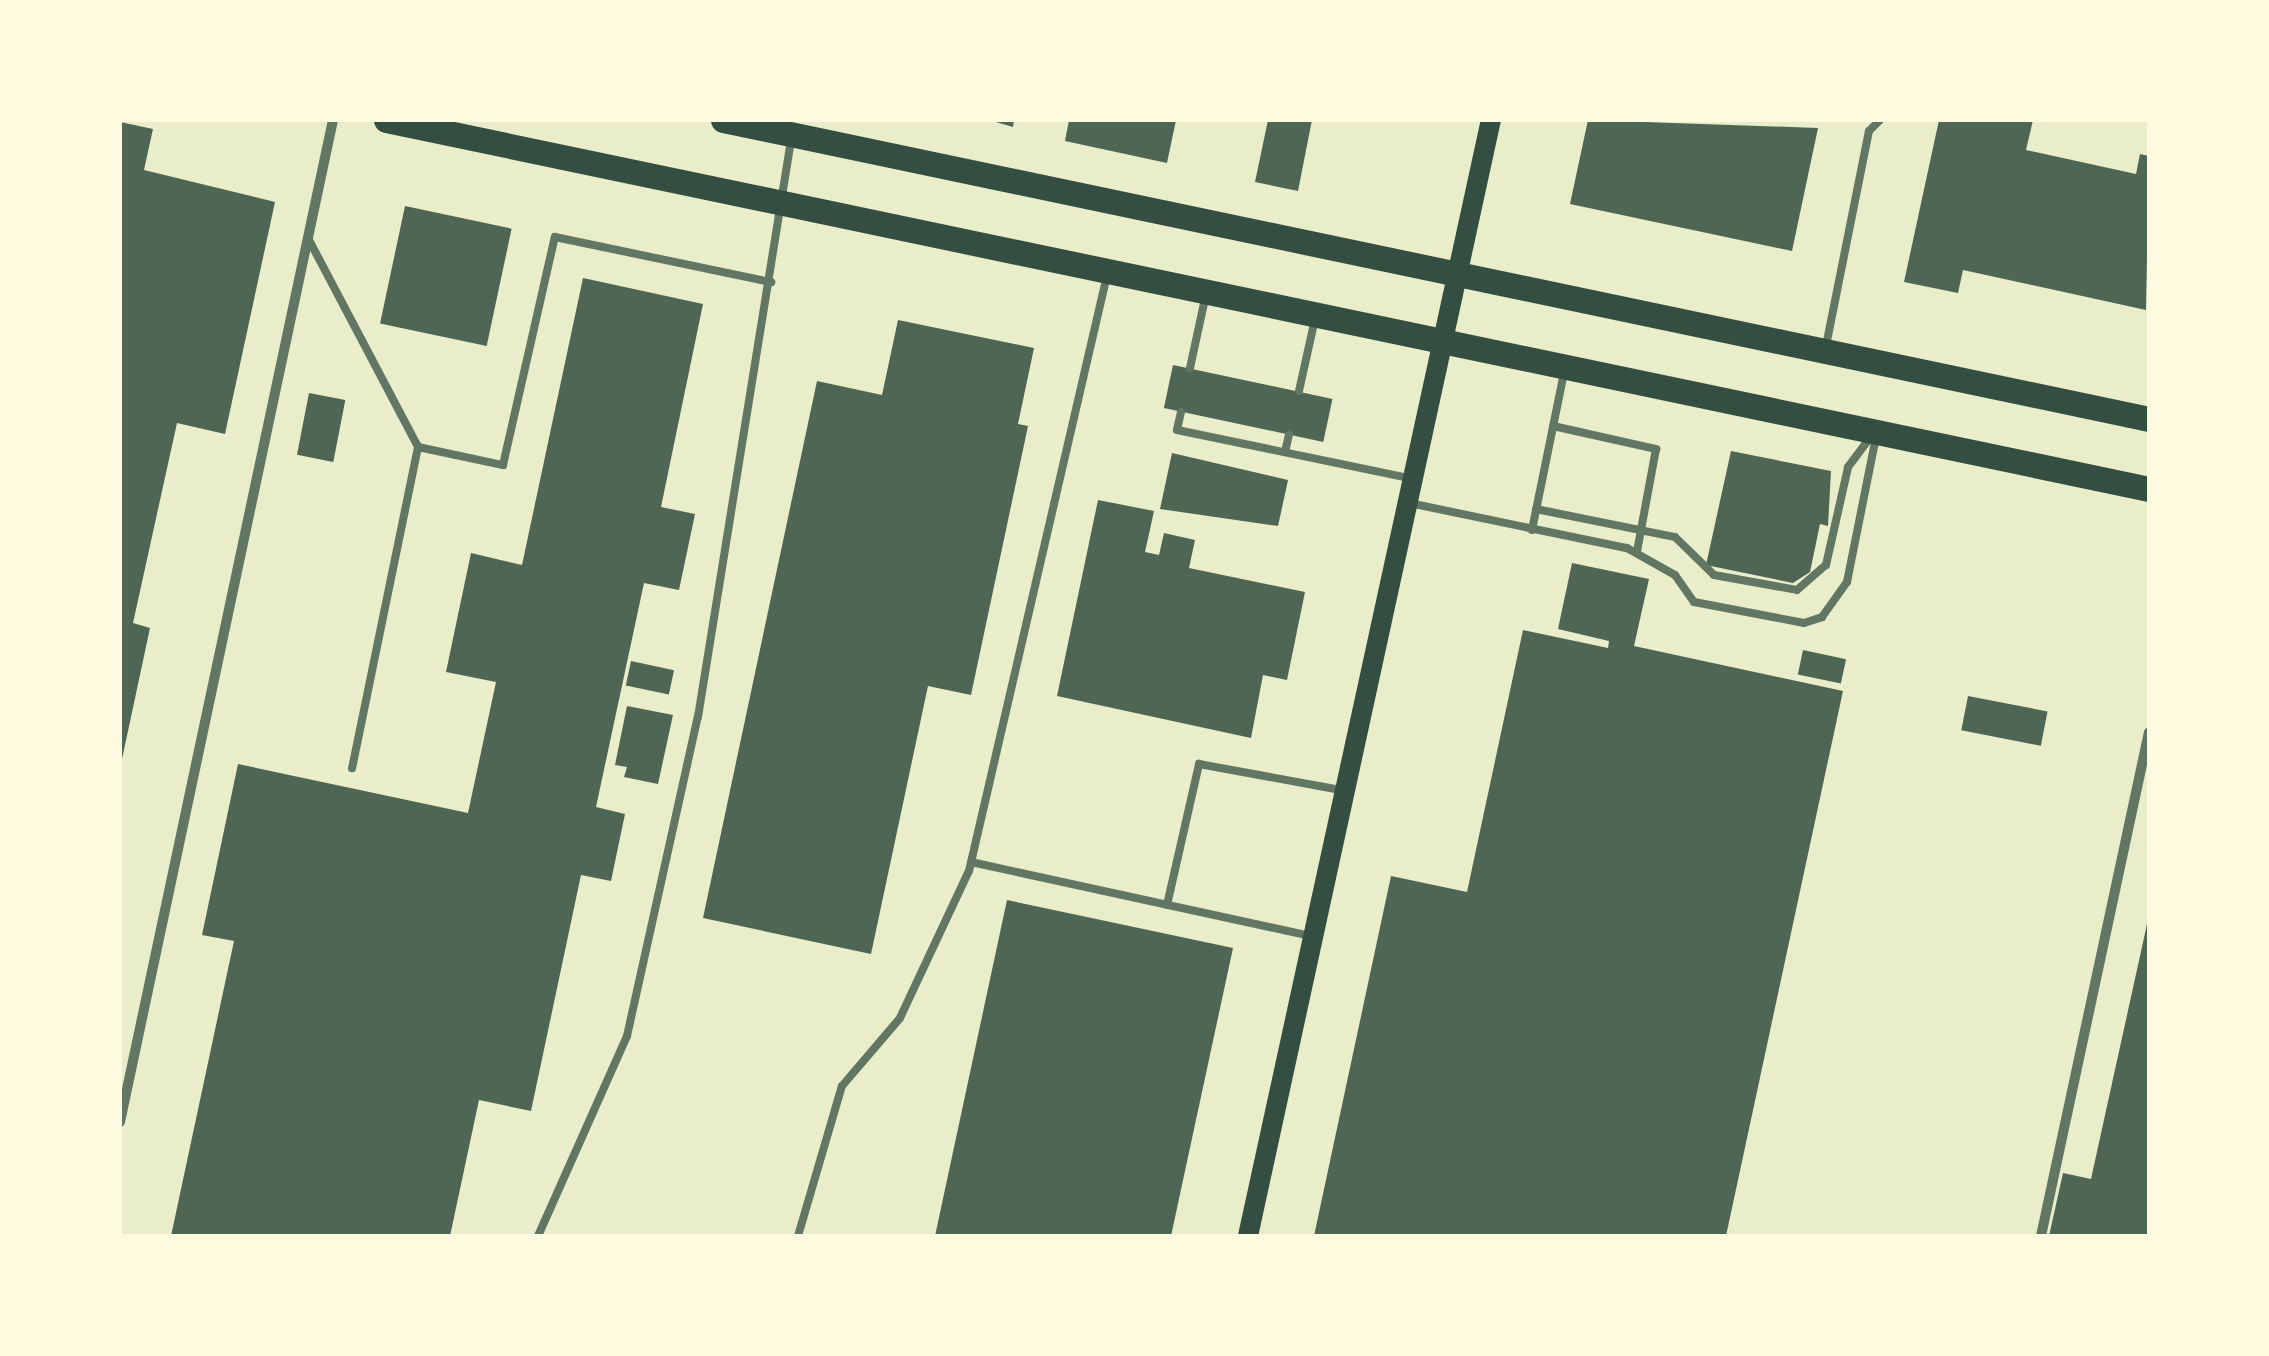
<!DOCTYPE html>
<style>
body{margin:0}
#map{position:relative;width:2269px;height:1356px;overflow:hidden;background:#e9edc9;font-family:Poppins,sans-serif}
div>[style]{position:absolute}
.building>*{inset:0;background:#4f6655;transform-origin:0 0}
.service>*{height:8px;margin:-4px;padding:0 4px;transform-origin:4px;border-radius:4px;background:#617663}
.minor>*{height:10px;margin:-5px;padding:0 5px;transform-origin:5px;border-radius:5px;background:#617663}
.secondary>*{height:20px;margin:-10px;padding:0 10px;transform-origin:10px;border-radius:10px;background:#344e41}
.primary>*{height:25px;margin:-12.5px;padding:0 12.5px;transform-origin:12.5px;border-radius:12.5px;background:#344e41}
span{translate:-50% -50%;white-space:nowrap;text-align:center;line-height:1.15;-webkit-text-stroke:8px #fefae0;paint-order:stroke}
.frame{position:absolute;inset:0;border:122px solid #fefae0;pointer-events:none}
</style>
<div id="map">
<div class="building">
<i style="clip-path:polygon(989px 120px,1014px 120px,1013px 127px)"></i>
<i style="clip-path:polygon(1069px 120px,1176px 120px,1167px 163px,1065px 141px)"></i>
<i style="clip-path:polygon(1268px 120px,1312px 120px,1298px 191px,1255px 182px)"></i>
<i style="clip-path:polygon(1588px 120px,1818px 128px,1792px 251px,1570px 204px)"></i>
<i style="clip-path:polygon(1939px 120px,2033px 120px,2026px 150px,2136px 174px,2140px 154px,2149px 156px,2146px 310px,1963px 270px,1958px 293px,1904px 282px)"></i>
<i style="clip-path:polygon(120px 122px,153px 129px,144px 170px,275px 202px,225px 434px,177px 423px,133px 623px,150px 628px,122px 759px)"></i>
<i style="left:405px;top:206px;width:109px;height:120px;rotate:12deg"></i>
<i style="clip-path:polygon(583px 278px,703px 304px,661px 507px,695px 514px,679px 590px,644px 583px,596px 807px,625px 814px,611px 881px,581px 875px,531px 1111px,479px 1100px,450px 1236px,171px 1236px,234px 941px,202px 935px,238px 764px,468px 813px,496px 682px,446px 672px,471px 553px,522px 565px)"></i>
<i style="clip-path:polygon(898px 320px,1034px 348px,1018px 424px,1028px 426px,971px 695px,928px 686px,871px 954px,703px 918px,817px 381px,882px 395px)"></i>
<i style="left:1173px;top:365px;width:163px;height:44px;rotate:12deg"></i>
<i style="left:309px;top:393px;width:37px;height:63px;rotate:11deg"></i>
<i style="clip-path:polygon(1731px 451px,1831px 471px,1828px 526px,1820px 524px,1810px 572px,1793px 583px,1706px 565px)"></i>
<i style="clip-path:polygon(1172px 453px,1288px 480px,1278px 526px,1160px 509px)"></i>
<i style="clip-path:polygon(1098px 500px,1154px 511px,1145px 552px,1159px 555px,1164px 533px,1195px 540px,1189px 568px,1305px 592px,1287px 680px,1263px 675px,1251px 738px,1057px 696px)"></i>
<i style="clip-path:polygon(1572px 563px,1649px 579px,1634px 646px,1843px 691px,1726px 1236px,1314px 1236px,1391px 876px,1467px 892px,1523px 630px,1608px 648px,1609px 641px,1558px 629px)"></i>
<i style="left:1803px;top:650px;width:44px;height:25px;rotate:12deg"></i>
<i style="left:631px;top:661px;width:44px;height:25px;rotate:12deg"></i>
<i style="left:1968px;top:696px;width:81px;height:35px;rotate:11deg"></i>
<i style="clip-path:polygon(627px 706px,673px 715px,658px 784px,624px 777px,627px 767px,615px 765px)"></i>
<i style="clip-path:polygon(1007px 900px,1233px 948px,1171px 1236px,935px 1236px)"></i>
<i style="clip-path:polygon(2149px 915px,2149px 1236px,2049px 1236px,2063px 1173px,2091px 1179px)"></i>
</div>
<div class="service">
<i style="left:308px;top:238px;width:236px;rotate:62.2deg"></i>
<i style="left:418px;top:447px;width:328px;rotate:101.6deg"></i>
<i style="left:1826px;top:346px;width:219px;rotate:-78.7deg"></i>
<i style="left:1869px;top:131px;width:16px;rotate:-45deg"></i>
<i style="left:1190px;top:368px;width:76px;rotate:-77.8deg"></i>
<i style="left:1299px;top:391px;width:74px;rotate:-77.5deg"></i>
<i style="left:1181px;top:412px;width:18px;rotate:103deg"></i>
<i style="left:1177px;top:430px;width:241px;rotate:11.7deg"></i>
<i style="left:1553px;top:426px;width:106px;rotate:12.6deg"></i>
<i style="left:1656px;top:449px;width:105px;rotate:100.5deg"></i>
<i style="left:418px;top:447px;width:87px;rotate:12deg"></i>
<i style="left:503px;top:465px;width:234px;rotate:-77.2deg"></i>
<i style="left:555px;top:237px;width:221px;rotate:11.8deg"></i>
<i style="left:1285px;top:452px;width:18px;rotate:-77deg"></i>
<i style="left:1409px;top:503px;width:223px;rotate:11.7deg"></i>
<i style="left:1627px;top:548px;width:55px;rotate:29.4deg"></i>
<i style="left:1675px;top:575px;width:33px;rotate:55deg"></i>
<i style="left:1694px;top:602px;width:112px;rotate:10.8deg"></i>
<i style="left:1804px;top:623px;width:19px;rotate:-18deg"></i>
<i style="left:1822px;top:617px;width:43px;rotate:-54.5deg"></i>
<i style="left:1847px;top:582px;width:148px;rotate:-78.7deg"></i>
<i style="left:1536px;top:509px;width:142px;rotate:11.4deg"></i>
<i style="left:1675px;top:537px;width:54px;rotate:44.3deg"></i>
<i style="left:1714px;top:575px;width:84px;rotate:10.2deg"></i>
<i style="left:1797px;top:590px;width:38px;rotate:-41deg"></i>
<i style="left:1826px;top:565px;width:100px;rotate:-77.3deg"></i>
<i style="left:1848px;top:467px;width:36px;rotate:-53deg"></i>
<i style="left:1532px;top:530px;width:160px;rotate:-78.5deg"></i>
<i style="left:971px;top:862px;width:346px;rotate:12.3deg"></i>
<i style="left:1167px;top:905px;width:145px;rotate:-77.2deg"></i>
<i style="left:1199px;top:764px;width:144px;rotate:10.4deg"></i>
<i style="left:538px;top:1236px;width:219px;rotate:-66deg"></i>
<i style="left:627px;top:1036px;width:327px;rotate:-77.5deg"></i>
<i style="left:698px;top:717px;width:584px;rotate:-80.84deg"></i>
<i style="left:798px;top:1236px;width:156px;rotate:-73.7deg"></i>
<i style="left:842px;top:1086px;width:89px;rotate:-49.5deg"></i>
<i style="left:900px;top:1018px;width:162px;rotate:-64.9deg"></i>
<i style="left:969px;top:871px;width:612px;rotate:-76.96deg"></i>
</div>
<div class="minor">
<i style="left:120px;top:1122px;width:1024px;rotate:-78deg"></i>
<i style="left:2041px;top:1236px;width:515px;rotate:-77.91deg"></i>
</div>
<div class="secondary">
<i style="left:1248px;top:1236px;width:1142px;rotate:-77.72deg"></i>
</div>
<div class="primary">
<i style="left:386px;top:120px;width:1801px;rotate:11.82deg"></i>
<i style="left:723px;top:120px;width:1457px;rotate:11.84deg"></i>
</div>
<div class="frame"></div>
</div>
